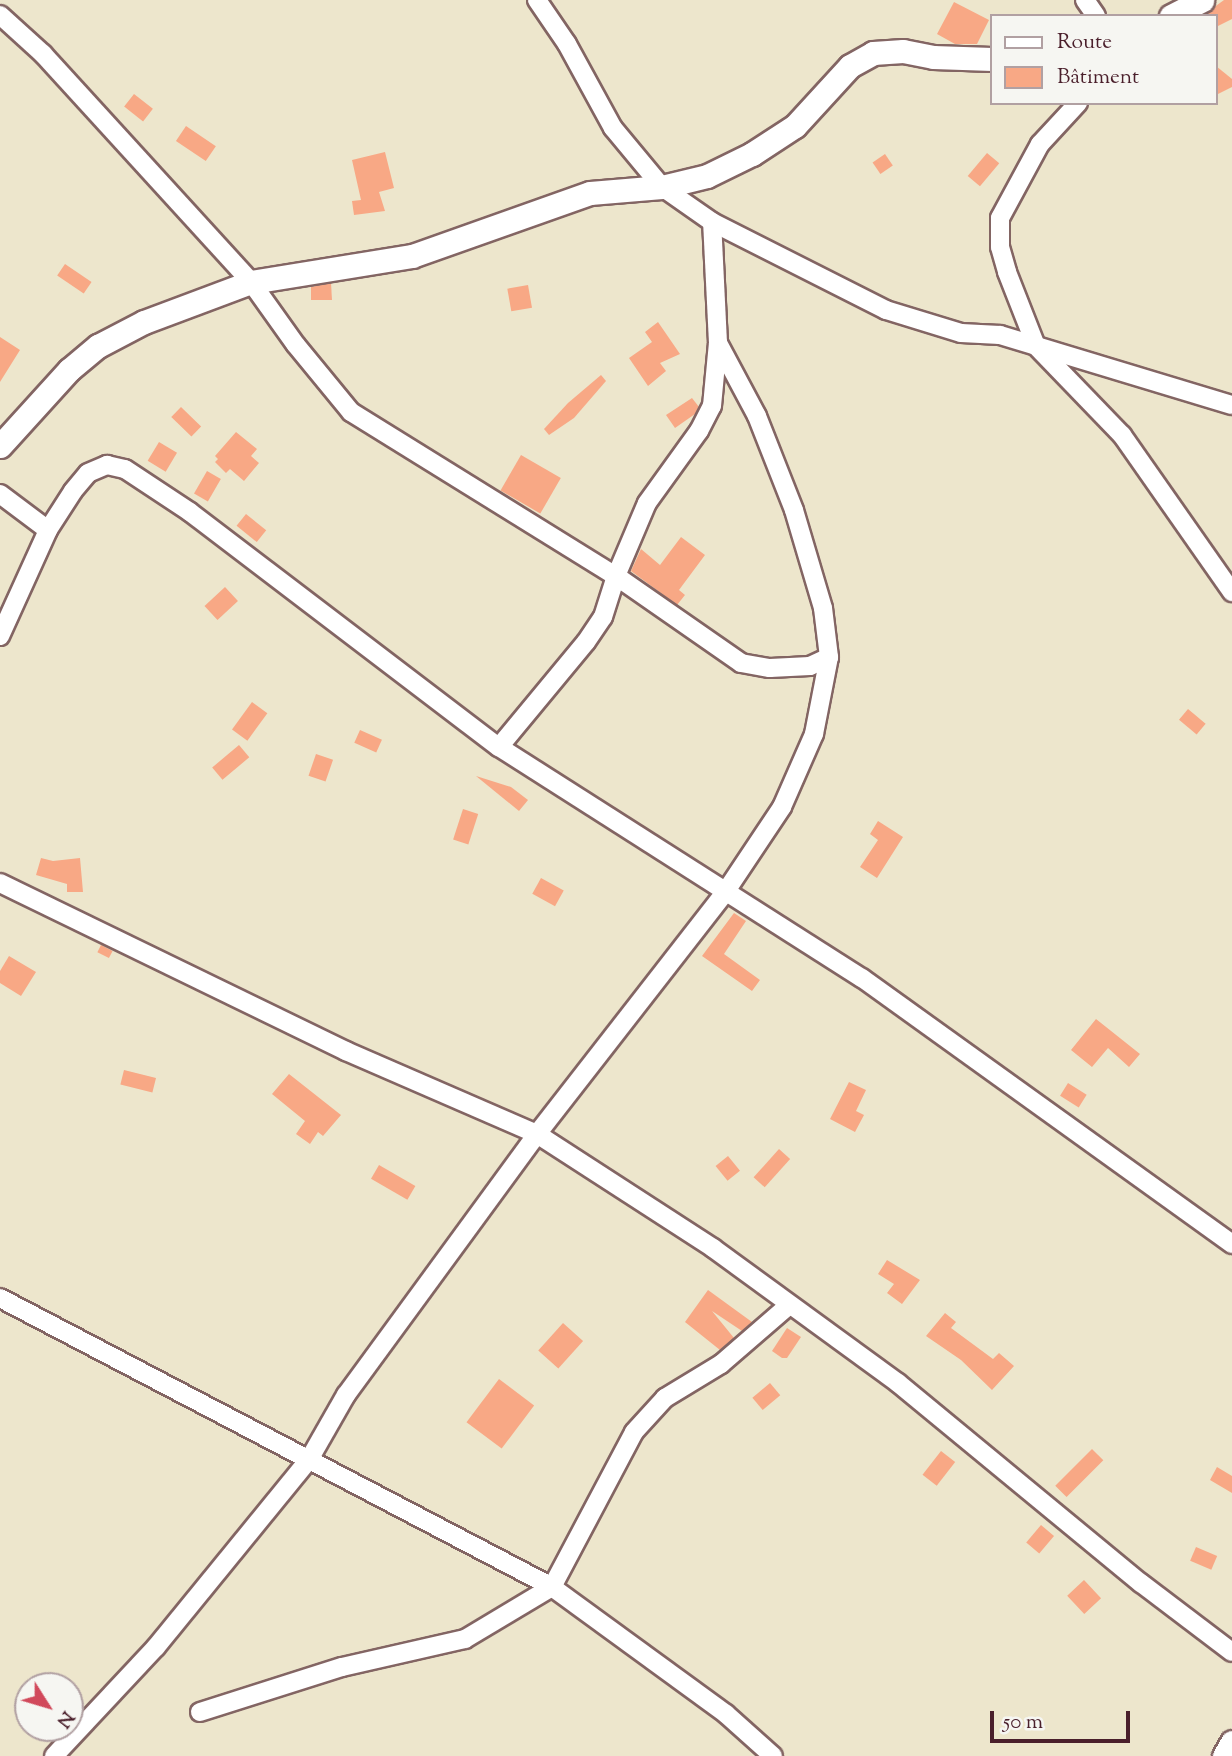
<!DOCTYPE html>
<meta charset="utf-8">
<style>
body{margin:0}
#map{position:relative;width:1232px;height:1756px;overflow:hidden;background:#ede6cc;font-family:"Sorts Mill Goudy",serif}
div>[style]{position:absolute}
.building>*{inset:0;background:#f8a885;transform-origin:0 0}
.roads{filter:drop-shadow(2px 0 #836563) drop-shadow(-2px 0 #836563) drop-shadow(0 2px #836563) drop-shadow(0 -2px #836563)}
.minor>*{height:18px;margin:-9px;padding:0 9px;transform-origin:9px;border-radius:9px;background:#fff}
.major>*{height:23px;margin:-11.5px;padding:0 11.5px;transform-origin:11.5px;border-radius:11.5px;background:#fff}
span{translate:-50% -50%;white-space:nowrap;text-align:center;line-height:1.15;-webkit-text-stroke:6px #f6f6f2;paint-order:stroke}
.legend{position:absolute;left:990px;top:14px;width:228px;height:91px;box-sizing:border-box;background:#f6f6f2;border:2px solid #b1a0a2;margin:0;padding:9px 12px;list-style:none;font-size:21px;color:#4a1f2b}
.legend li{display:flex;align-items:center;gap:14px;height:35px}
.legend b{width:35px;border:2px solid #b1a0a2}
.north{position:absolute;left:14px;top:1672px;width:70px;height:70px;box-sizing:border-box;background:#f6f6f2;border:2px solid #b1a0a2;border-radius:50%;rotate:127deg;font-size:19px;font-weight:700;line-height:28px;text-align:center;color:#4a1f2b}
.north::after{content:'';display:block;margin:auto;width:24px;height:32px;background:#d1495b;clip-path:polygon(50% 0,100% 100%,50% 72%,0 100%)}
.scale{position:absolute;left:990px;top:1711px;width:140px;height:32px;box-sizing:border-box;border:4px solid #4a1f2b;border-top:0;padding-left:9px;font-size:21px;line-height:24px;white-space:nowrap;color:#4a1f2b;-webkit-text-stroke:5px #f6f6f2;paint-order:stroke}
</style>
<div id="map">
<div class="building">
<i style="clip-path:polygon(1224px 0,1232px 0,1232px 19px,1216px 27px,1216px 16px,1202px 16px)"></i>
<i style="clip-path:polygon(954px 2px,989px 20px,977px 44px,955px 44px,937px 34px)"></i>
<i style="clip-path:polygon(1216px 66px,1232px 79px,1232px 87px,1216px 95px)"></i>
<i style="left:134px;top:94px;width:24px;height:16px;rotate:38deg"></i>
<i style="left:186px;top:126px;width:36px;height:18px;rotate:34deg"></i>
<i style="clip-path:polygon(385px 152px,394px 188px,379px 192px,385px 211px,354px 215px,352px 201px,361px 200px,352px 160px)"></i>
<i style="left:987px;top:153px;width:16px;height:30px;rotate:40deg"></i>
<i style="left:885px;top:154px;width:14px;height:15px;rotate:56deg"></i>
<i style="left:65px;top:264px;width:32px;height:14px;rotate:34deg"></i>
<i style="clip-path:polygon(331px 283px,332px 300px,311px 300px,311px 287px)"></i>
<i style="left:528px;top:285px;width:23px;height:21px;rotate:80deg"></i>
<i style="clip-path:polygon(658px 322px,680px 354px,660px 363px,666px 371px,648px 386px,629px 358px,652px 342px,645px 332px)"></i>
<i style="clip-path:polygon(0 337px,20px 350px,0 382px)"></i>
<i style="clip-path:polygon(601px 375px,606px 381px,574px 418px,549px 435px,544px 429px,568px 403px)"></i>
<i style="clip-path:polygon(692px 398px,699px 407px,695px 414px,675px 428px,666px 415px)"></i>
<i style="left:181px;top:407px;width:28px;height:14px;rotate:44deg"></i>
<i style="clip-path:polygon(236px 432px,257px 449px,251px 456px,259px 463px,244px 481px,230px 469px,226px 473px,215px 462px,218px 459px,215px 456px)"></i>
<i style="left:159px;top:442px;width:21px;height:22px;rotate:31deg"></i>
<i style="left:521px;top:455px;width:46px;height:41px;rotate:30deg"></i>
<i style="left:207px;top:471px;width:16px;height:26px;rotate:30deg"></i>
<i style="left:246px;top:514px;width:26px;height:15px;rotate:39deg"></i>
<i style="clip-path:polygon(681px 537px,705px 555px,679px 590px,685px 595px,677px 605px,631px 571px,641px 549px,660px 565px)"></i>
<i style="left:225px;top:587px;width:19px;height:28px;rotate:47deg"></i>
<i style="left:252px;top:702px;width:19px;height:34px;rotate:36deg"></i>
<i style="left:1188px;top:709px;width:23px;height:14px;rotate:40deg"></i>
<i style="left:360px;top:730px;width:24px;height:14px;rotate:24deg"></i>
<i style="left:239px;top:745px;width:16px;height:35px;rotate:50deg"></i>
<i style="left:316px;top:754px;width:18px;height:23px;rotate:19deg"></i>
<i style="clip-path:polygon(476px 776px,511px 787px,528px 800px,519px 811px)"></i>
<i style="left:463px;top:809px;width:16px;height:32px;rotate:18deg"></i>
<i style="clip-path:polygon(878px 821px,903px 837px,877px 878px,860px 867px,878px 840px,870px 834px)"></i>
<i style="clip-path:polygon(41px 858px,53px 861px,80px 858px,83px 892px,67px 892px,67px 884px,36px 875px)"></i>
<i style="left:541px;top:878px;width:26px;height:18px;rotate:29deg"></i>
<i style="clip-path:polygon(734px 913px,746px 921px,724px 954px,760px 980px,752px 991px,702px 956px)"></i>
<i style="left:101px;top:945px;width:13px;height:8px;rotate:27deg"></i>
<i style="clip-path:polygon(9px 956px,36px 972px,21px 996px,0 983px,0 971px)"></i>
<i style="clip-path:polygon(1096px 1019px,1140px 1054px,1129px 1067px,1108px 1048px,1092px 1067px,1071px 1050px)"></i>
<i style="left:124px;top:1070px;width:33px;height:15px;rotate:14deg"></i>
<i style="clip-path:polygon(289px 1074px,341px 1115px,323px 1136px,318px 1132px,310px 1144px,296px 1134px,305px 1121px,272px 1094px)"></i>
<i style="clip-path:polygon(849px 1082px,866px 1090px,856px 1111px,864px 1115px,855px 1132px,830px 1119px)"></i>
<i style="left:1068px;top:1083px;width:22px;height:15px;rotate:32deg"></i>
<i style="left:779px;top:1149px;width:15px;height:38px;rotate:42deg"></i>
<i style="left:728px;top:1156px;width:19px;height:16px;rotate:51deg"></i>
<i style="left:379px;top:1165px;width:42px;height:16px;rotate:30deg"></i>
<i style="clip-path:polygon(887px 1260px,920px 1280px,902px 1304px,887px 1293px,894px 1284px,878px 1274px)"></i>
<i style="clip-path:polygon(708px 1290px,752px 1322px,742px 1331px,712px 1311px,734px 1338px,720px 1350px,685px 1322px)"></i>
<i style="clip-path:polygon(945px 1313px,956px 1322px,951px 1328px,993px 1359px,999px 1353px,1014px 1366px,992px 1390px,961px 1360px,926px 1336px)"></i>
<i style="left:563px;top:1323px;width:27px;height:37px;rotate:42deg"></i>
<i style="clip-path:polygon(787px 1328px,801px 1337px,787px 1358px,782px 1358px,772px 1351px)"></i>
<i style="left:499px;top:1379px;width:44px;height:54px;rotate:37deg"></i>
<i style="left:770px;top:1383px;width:16px;height:23px;rotate:50deg"></i>
<i style="left:1092px;top:1449px;width:16px;height:52px;rotate:45deg"></i>
<i style="left:941px;top:1451px;width:18px;height:30px;rotate:38deg"></i>
<i style="clip-path:polygon(1217px 1467px,1232px 1476px,1232px 1493px,1210px 1480px)"></i>
<i style="left:1041px;top:1525px;width:17px;height:23px;rotate:40deg"></i>
<i style="left:1196px;top:1547px;width:23px;height:15px;rotate:23deg"></i>
<i style="left:1084px;top:1580px;width:25px;height:23px;rotate:47deg"></i>
</div>
<div class="roads">
<div class="minor">
<i style="left:537px;top:0;width:53px;rotate:55.7deg"></i>
<i style="left:567px;top:44px;width:96px;rotate:61.3deg"></i>
<i style="left:613px;top:128px;width:77px;rotate:50.3deg"></i>
<i style="left:662px;top:187px;width:61px;rotate:35deg"></i>
<i style="left:712px;top:222px;width:195px;rotate:26.8deg"></i>
<i style="left:886px;top:310px;width:78px;rotate:17deg"></i>
<i style="left:961px;top:333px;width:39px;rotate:3deg"></i>
<i style="left:1000px;top:335px;width:242px;rotate:16.8deg"></i>
<i style="left:1085px;top:0;width:19px;rotate:55deg"></i>
<i style="left:0;top:15px;width:58px;rotate:42.2deg"></i>
<i style="left:43px;top:54px;width:309px;rotate:47.6deg"></i>
<i style="left:251px;top:282px;width:77px;rotate:54.5deg"></i>
<i style="left:296px;top:345px;width:87px;rotate:50.6deg"></i>
<i style="left:351px;top:412px;width:312px;rotate:31.8deg"></i>
<i style="left:616px;top:576px;width:152px;rotate:34.8deg"></i>
<i style="left:741px;top:663px;width:29px;rotate:10deg"></i>
<i style="left:770px;top:668px;width:40px;rotate:-2.9deg"></i>
<i style="left:810px;top:666px;width:21px;rotate:-25deg"></i>
<i style="left:1078px;top:103px;width:56px;rotate:132.8deg"></i>
<i style="left:1040px;top:144px;width:84px;rotate:118.4deg"></i>
<i style="left:1000px;top:218px;width:29px;rotate:90deg"></i>
<i style="left:1000px;top:247px;width:26px;rotate:74deg"></i>
<i style="left:1007px;top:272px;width:79px;rotate:68.6deg"></i>
<i style="left:1036px;top:346px;width:124px;rotate:46deg"></i>
<i style="left:1122px;top:435px;width:192px;rotate:55deg"></i>
<i style="left:0;top:494px;width:60px;rotate:36.9deg"></i>
<i style="left:48px;top:530px;width:46px;rotate:-57.3deg"></i>
<i style="left:73px;top:491px;width:23px;rotate:-50deg"></i>
<i style="left:88px;top:473px;width:21px;rotate:-23deg"></i>
<i style="left:107px;top:465px;width:18px;rotate:13deg"></i>
<i style="left:125px;top:469px;width:78px;rotate:33.5deg"></i>
<i style="left:190px;top:512px;width:388px;rotate:37.3deg"></i>
<i style="left:499px;top:747px;width:430px;rotate:32.5deg"></i>
<i style="left:862px;top:978px;width:456px;rotate:35.7deg"></i>
<i style="left:0;top:636px;width:116px;rotate:-65.6deg"></i>
<i style="left:499px;top:747px;width:136px;rotate:-50.4deg"></i>
<i style="left:586px;top:642px;width:30px;rotate:-56deg"></i>
<i style="left:603px;top:617px;width:43px;rotate:-72.4deg"></i>
<i style="left:616px;top:576px;width:79px;rotate:-67deg"></i>
<i style="left:647px;top:503px;width:89px;rotate:-54.2deg"></i>
<i style="left:699px;top:431px;width:28px;rotate:-63deg"></i>
<i style="left:712px;top:406px;width:63px;rotate:-84.6deg"></i>
<i style="left:718px;top:343px;width:121px;rotate:-92.8deg"></i>
<i style="left:0;top:883px;width:385px;rotate:25.9deg"></i>
<i style="left:346px;top:1051px;width:208px;rotate:23.5deg"></i>
<i style="left:537px;top:1134px;width:210px;rotate:32.9deg"></i>
<i style="left:713px;top:1248px;width:229px;rotate:36.1deg"></i>
<i style="left:898px;top:1383px;width:315px;rotate:39.5deg"></i>
<i style="left:1141px;top:1583px;width:114px;rotate:37.2deg"></i>
<i style="left:0;top:1298px;width:623px;rotate:27.63deg"></i>
<i style="left:552px;top:1587px;width:215px;rotate:36.1deg"></i>
<i style="left:726px;top:1714px;width:63px;rotate:41.8deg"></i>
<i style="left:200px;top:1712px;width:149px;rotate:-17.6deg"></i>
<i style="left:342px;top:1667px;width:126px;rotate:-12.8deg"></i>
<i style="left:465px;top:1639px;width:101px;rotate:-30.9deg"></i>
<i style="left:552px;top:1587px;width:175px;rotate:-62.1deg"></i>
<i style="left:634px;top:1432px;width:46px;rotate:-47.6deg"></i>
<i style="left:665px;top:1398px;width:66px;rotate:-31.3deg"></i>
<i style="left:721px;top:1364px;width:90px;rotate:-40.9deg"></i>
<i style="left:54px;top:1756px;width:149px;rotate:-46.9deg"></i>
<i style="left:156px;top:1647px;width:244px;rotate:-50.8deg"></i>
<i style="left:310px;top:1458px;width:73px;rotate:-60.3deg"></i>
<i style="left:346px;top:1395px;width:323px;rotate:-53.8deg"></i>
<i style="left:537px;top:1134px;width:308px;rotate:-52.1deg"></i>
<i style="left:726px;top:891px;width:101px;rotate:-56.3deg"></i>
<i style="left:782px;top:807px;width:80px;rotate:-66.3deg"></i>
<i style="left:814px;top:734px;width:78px;rotate:-79deg"></i>
<i style="left:829px;top:657px;width:49px;rotate:-97deg"></i>
<i style="left:823px;top:608px;width:102px;rotate:-106.5deg"></i>
<i style="left:794px;top:510px;width:101px;rotate:-111.5deg"></i>
<i style="left:757px;top:416px;width:83px;rotate:-118.1deg"></i>
</div>
<div class="major">
<i style="left:1171px;top:16px;width:35px;rotate:-27deg"></i>
<i style="left:0;top:446px;width:103px;rotate:-47.8deg"></i>
<i style="left:69px;top:370px;width:38px;rotate:-40deg"></i>
<i style="left:98px;top:346px;width:52px;rotate:-27.6deg"></i>
<i style="left:144px;top:322px;width:114px;rotate:-20.5deg"></i>
<i style="left:251px;top:282px;width:163px;rotate:-9.2deg"></i>
<i style="left:412px;top:256px;width:189px;rotate:-19.5deg"></i>
<i style="left:590px;top:193px;width:72px;rotate:-4.8deg"></i>
<i style="left:662px;top:187px;width:46px;rotate:-13.7deg"></i>
<i style="left:707px;top:176px;width:50px;rotate:-26.1deg"></i>
<i style="left:752px;top:154px;width:51px;rotate:-33.1deg"></i>
<i style="left:795px;top:126px;width:81px;rotate:-47.5deg"></i>
<i style="left:850px;top:66px;width:26px;rotate:-29deg"></i>
<i style="left:873px;top:53px;width:30px;rotate:-4deg"></i>
<i style="left:903px;top:51px;width:31px;rotate:11deg"></i>
<i style="left:933px;top:57px;width:59px;rotate:1.9deg"></i>
<i style="left:1224px;top:1756px;width:16px;rotate:-60deg"></i>
</div>
</div>
<ul class="legend">
<li><b style="height:9px;background:#fff"></b>Route</li>
<li><b style="height:19px;background:#f8a885"></b>Bâtiment</li>
</ul>
<div class="north">N</div>
<div class="scale">50 m</div>
</div>
